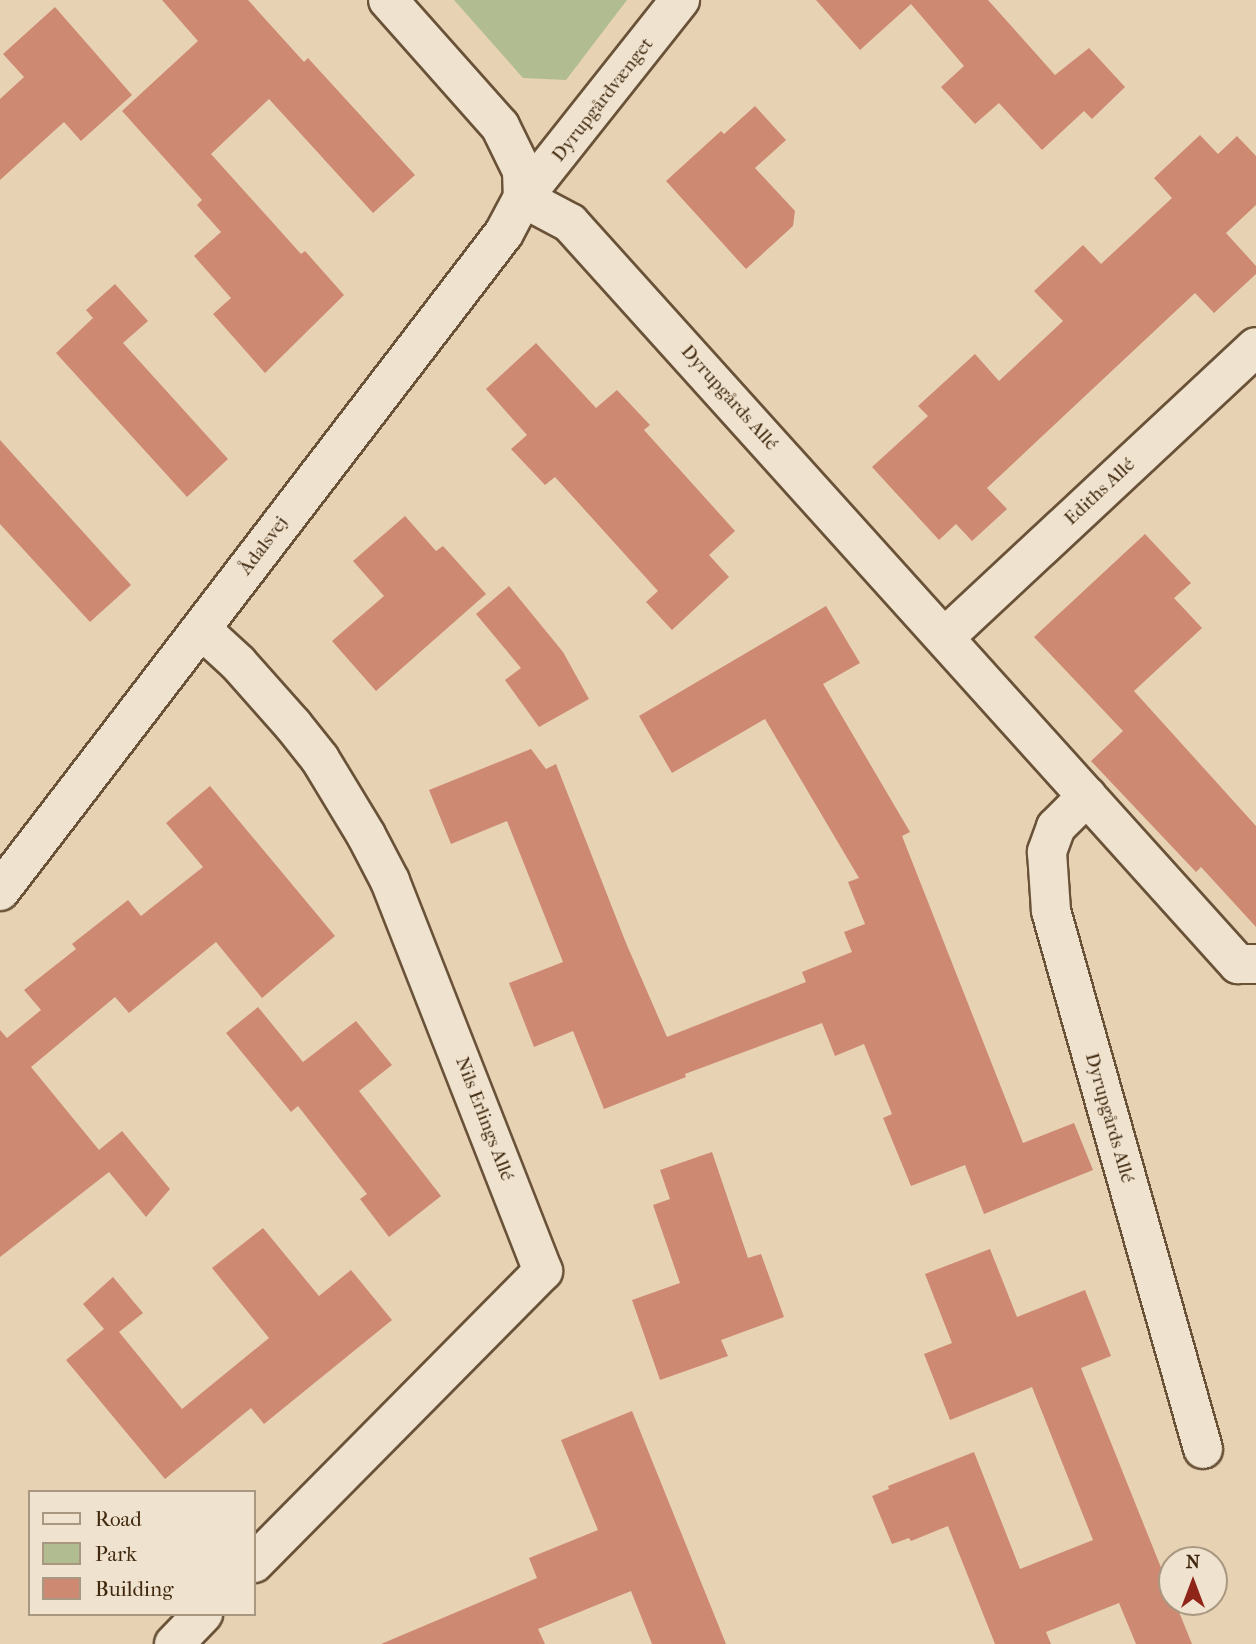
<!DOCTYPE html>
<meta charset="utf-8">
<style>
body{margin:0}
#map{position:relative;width:1256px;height:1644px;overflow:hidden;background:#e7d2b4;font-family:"IM FELL French Canon",serif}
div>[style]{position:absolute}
.green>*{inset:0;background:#b1bd90}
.building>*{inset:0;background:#ce8973}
.roads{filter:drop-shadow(2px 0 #695238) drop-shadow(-2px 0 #695238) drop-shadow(0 2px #695238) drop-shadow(0 -2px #695238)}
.minor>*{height:38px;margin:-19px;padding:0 19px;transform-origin:19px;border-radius:19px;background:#efe2ce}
span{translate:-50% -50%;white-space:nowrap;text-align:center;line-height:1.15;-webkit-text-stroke:5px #efe2ce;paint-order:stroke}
.street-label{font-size:19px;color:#3f280e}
.legend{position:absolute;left:28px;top:1490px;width:228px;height:126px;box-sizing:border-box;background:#efe2ce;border:2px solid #a99881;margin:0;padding:9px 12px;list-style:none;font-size:21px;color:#3f280e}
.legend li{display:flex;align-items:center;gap:14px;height:35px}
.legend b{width:35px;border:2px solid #a99881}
.north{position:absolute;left:1158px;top:1546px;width:70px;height:70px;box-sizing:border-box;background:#efe2ce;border:2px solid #a99881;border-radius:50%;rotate:0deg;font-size:19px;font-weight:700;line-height:28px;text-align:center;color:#3f280e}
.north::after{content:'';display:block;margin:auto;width:24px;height:32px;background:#8f2418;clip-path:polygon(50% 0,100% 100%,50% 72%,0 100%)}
</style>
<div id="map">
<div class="green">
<i style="clip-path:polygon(454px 0,627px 0,566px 80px,523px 78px)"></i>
</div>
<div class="building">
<i style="clip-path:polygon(162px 0,248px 0,304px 62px,308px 58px,415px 175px,373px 213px,269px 99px,211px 154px,301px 254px,305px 251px,344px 295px,265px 373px,213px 314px,231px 298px,194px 256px,221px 232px,197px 205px,202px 200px,122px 111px,198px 41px)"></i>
<i style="clip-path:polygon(816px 0,988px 0,1055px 75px,1089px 48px,1125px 87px,1092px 119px,1084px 111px,1042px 150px,999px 103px,975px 124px,941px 87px,964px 66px,911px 4px,860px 50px)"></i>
<i style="clip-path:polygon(55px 7px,132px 95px,81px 141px,64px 122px,0 180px,0 99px,24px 77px,3px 54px)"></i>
<i style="clip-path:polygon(755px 106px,786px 140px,755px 168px,795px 211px,793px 226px,746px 269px,666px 181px,721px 131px,724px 134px)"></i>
<i style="clip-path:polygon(1200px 135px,1218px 154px,1237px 136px,1256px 156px,1256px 205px,1226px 233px,1256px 266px,1256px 274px,1214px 313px,1195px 293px,987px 488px,1007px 509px,972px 541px,956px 524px,939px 540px,872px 467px,928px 416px,918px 406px,975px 354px,999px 381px,1063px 321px,1034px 291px,1083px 245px,1101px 264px,1172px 198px,1154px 178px)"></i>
<i style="clip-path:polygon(115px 284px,148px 321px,123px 343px,228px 459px,187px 497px,56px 353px,93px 318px,86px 310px)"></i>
<i style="clip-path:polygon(536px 343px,596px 408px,617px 390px,650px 425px,644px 430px,735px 531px,709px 555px,729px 577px,672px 630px,646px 602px,658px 591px,555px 477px,545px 485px,511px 449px,527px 435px,486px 389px)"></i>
<i style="clip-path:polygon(0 440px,131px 585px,90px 622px,0 524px)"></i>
<i style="clip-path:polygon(405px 516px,436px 551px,443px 546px,486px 594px,376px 691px,332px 641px,384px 596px,353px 561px)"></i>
<i style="clip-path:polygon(1145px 534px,1191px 583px,1174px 598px,1202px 628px,1134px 691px,1256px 826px,1256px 927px,1201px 867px,1196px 872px,1091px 761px,1123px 731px,1034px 637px)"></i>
<i style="clip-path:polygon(509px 586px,563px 652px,589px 699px,539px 727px,505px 680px,521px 668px,476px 614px)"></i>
<i style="clip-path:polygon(826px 606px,860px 663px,823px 684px,910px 832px,902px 836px,1023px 1143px,1074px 1123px,1093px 1170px,984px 1214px,965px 1165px,911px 1186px,883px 1118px,892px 1114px,864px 1044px,835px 1056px,822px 1023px,685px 1074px,686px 1077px,604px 1109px,573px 1031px,534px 1047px,509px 983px,563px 962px,507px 821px,451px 844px,429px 790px,531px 749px,546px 769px,556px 764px,626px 943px,667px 1037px,806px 982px,802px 972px,852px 952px,844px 932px,865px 924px,848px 882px,859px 878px,765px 719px,672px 773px,639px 716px)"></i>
<i style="clip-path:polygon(210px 786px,335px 936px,262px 998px,216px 942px,129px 1013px,115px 997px,31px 1067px,99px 1150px,122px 1131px,170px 1189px,146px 1217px,109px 1172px,0 1257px,0 1030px,7px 1038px,41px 1010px,24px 990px,76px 949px,72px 944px,128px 900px,141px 916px,203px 867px,166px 823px)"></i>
<i style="clip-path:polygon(258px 1007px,303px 1062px,356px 1021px,392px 1065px,359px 1091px,441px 1196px,389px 1237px,360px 1199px,367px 1194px,298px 1106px,291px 1112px,226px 1033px)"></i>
<i style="clip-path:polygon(712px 1152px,748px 1258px,761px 1254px,784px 1317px,721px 1340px,728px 1356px,660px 1380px,632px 1300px,680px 1283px,653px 1205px,670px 1199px,660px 1170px)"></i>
<i style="clip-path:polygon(263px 1228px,319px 1296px,351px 1270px,392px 1320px,264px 1424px,251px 1408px,165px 1479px,66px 1360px,104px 1329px,83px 1304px,113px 1277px,143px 1313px,119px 1332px,182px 1409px,269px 1338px,212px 1268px)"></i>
<i style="clip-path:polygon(990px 1249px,1017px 1317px,1085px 1290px,1111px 1356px,1081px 1368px,1172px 1595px,1172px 1602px,1175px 1602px,1192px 1644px,1136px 1644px,1119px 1603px,1046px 1632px,1051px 1644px,995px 1644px,948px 1526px,911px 1541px,909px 1538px,892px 1544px,872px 1496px,889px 1489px,888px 1486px,974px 1452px,1020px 1569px,1093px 1540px,1032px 1387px,950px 1420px,924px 1354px,952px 1343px,925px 1274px)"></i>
<i style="clip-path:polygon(632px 1411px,726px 1644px,652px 1644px,631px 1591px,538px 1629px,545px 1644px,381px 1644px,537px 1578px,529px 1558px,598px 1530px,561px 1440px)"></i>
</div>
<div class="roads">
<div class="minor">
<i style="left:388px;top:0;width:169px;rotate:48.4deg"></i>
<i style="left:500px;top:126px;width:50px;rotate:63.9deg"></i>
<i style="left:522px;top:171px;width:27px;rotate:88deg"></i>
<i style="left:523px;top:198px;width:53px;rotate:28deg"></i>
<i style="left:570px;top:223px;width:998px;rotate:47.97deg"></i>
<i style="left:1238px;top:964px;width:18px"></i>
<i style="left:201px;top:629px;width:50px;rotate:42.6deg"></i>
<i style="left:238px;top:663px;width:83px;rotate:48.4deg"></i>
<i style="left:293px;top:725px;width:43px;rotate:51.5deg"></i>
<i style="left:320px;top:759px;width:89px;rotate:58.8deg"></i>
<i style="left:366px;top:835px;width:52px;rotate:62.4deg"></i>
<i style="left:390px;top:881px;width:419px;rotate:68.6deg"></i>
<i style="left:543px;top:1271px;width:411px;rotate:134.7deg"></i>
<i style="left:945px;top:637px;width:425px;rotate:-43deg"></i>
<i style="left:1087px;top:796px;width:44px;rotate:135deg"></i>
<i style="left:1056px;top:827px;width:27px;rotate:110deg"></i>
<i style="left:1047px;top:852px;width:59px;rotate:86.1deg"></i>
<i style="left:1051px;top:911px;width:559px;rotate:74.22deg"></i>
<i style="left:0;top:891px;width:829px;rotate:-52.55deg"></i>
<i style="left:504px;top:233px;width:40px;rotate:-62deg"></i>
<i style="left:523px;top:198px;width:253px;rotate:-51.6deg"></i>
<i style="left:174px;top:1644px;width:42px;rotate:-46deg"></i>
</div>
</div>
<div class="street-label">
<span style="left:603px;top:100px;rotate:-52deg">Dyrupgårdvænget</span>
<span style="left:729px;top:398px;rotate:48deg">Dyrupgårds Allé</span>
<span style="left:1100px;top:492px;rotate:-43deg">Ediths Allé</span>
<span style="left:264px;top:546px;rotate:-53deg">Ådalsvej</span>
<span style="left:1109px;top:1118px;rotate:74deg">Dyrupgårds Allé</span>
<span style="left:484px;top:1119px;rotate:69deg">Nils Erlings Allé</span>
</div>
<ul class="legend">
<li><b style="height:9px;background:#efe2ce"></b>Road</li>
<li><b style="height:19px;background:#b1bd90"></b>Park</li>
<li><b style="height:19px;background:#ce8973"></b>Building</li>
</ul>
<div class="north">N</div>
</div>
